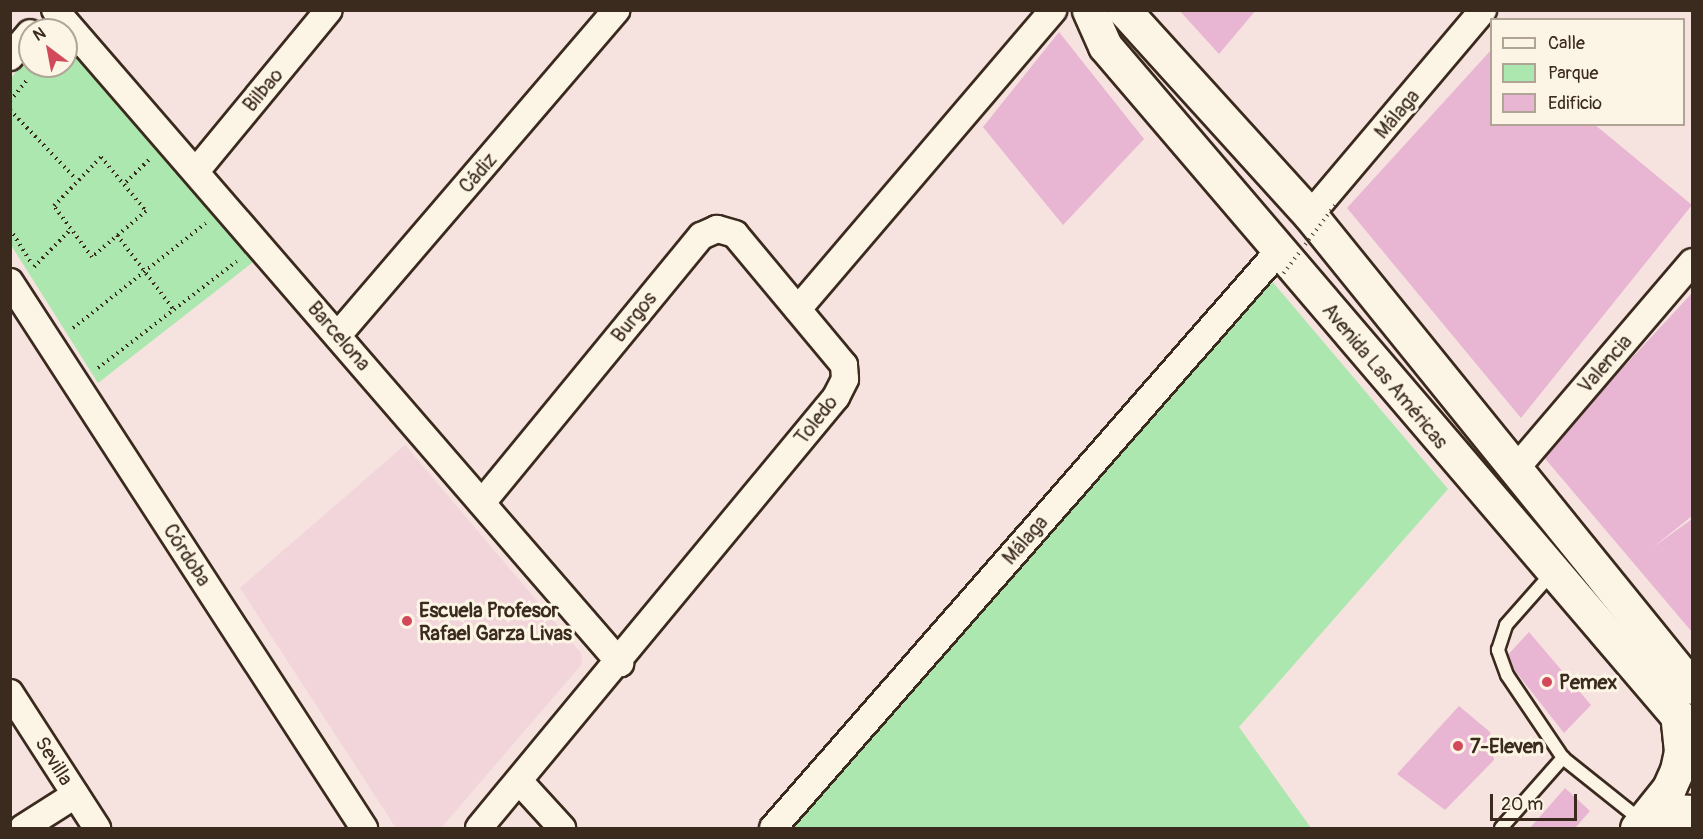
<!DOCTYPE html>
<meta charset="utf-8">
<style>
body{margin:0}
#map{position:relative;width:1703px;height:839px;overflow:hidden;background:#f6e2df;font-family:Pangolin,sans-serif}
div>[style]{position:absolute}
.built>*{inset:0;background:#f2d4db}
.green>*{inset:0;background:#abe7ae}
.building>*{inset:0;background:#e8b5d2}
.path>*{height:4px;margin-top:-2px;transform-origin:0;background:repeating-linear-gradient(90deg,#3b2a1e 0 1.5px,transparent 0 6px)}
.roads{filter:drop-shadow(2px 0 #3b2a1e) drop-shadow(-2px 0 #3b2a1e) drop-shadow(0 2px #3b2a1e) drop-shadow(0 -2px #3b2a1e)}
.service>*{height:12px;margin:-6px;padding:0 6px;transform-origin:6px;border-radius:6px;background:#fcf5e5}
.minor>*{height:26px;margin:-13px;padding:0 13px;transform-origin:13px;border-radius:13px;background:#fcf5e5}
.secondary>*{height:33px;margin:-16.5px;padding:0 16.5px;transform-origin:16.5px;border-radius:16.5px;background:#fcf5e5}
.trunk>*{height:33px;margin:-16.5px;padding:0 16.5px;transform-origin:16.5px;border-radius:16.5px;background:#fcf5e5}
.path-bridge>*{height:4px;margin-top:-2px;transform-origin:0;background:repeating-linear-gradient(90deg,#3b2a1e 0 1.5px,transparent 0 6px)}
.dots>*{width:16px;height:16px;translate:-50% -50%;box-sizing:border-box;border:3px solid #fcf5e5;border-radius:50%}
span{translate:-50% -50%;white-space:nowrap;text-align:center;line-height:1.15;-webkit-text-stroke:6px #fcf5e5;paint-order:stroke}
.street-label{font-size:20px;color:#3b2a1e}
.poi-label{font-size:20px;color:#3b2a1e;font-weight:700}
.left{translate:0 -50%;text-align:left}
.frame{position:absolute;inset:0;border:12px solid #3b2a1e;pointer-events:none}
.legend{position:absolute;left:1490px;top:18px;width:195px;height:108px;box-sizing:border-box;background:#fcf5e5;border:2px solid #afa495;margin:0;padding:8px 10px;list-style:none;font-size:18px;color:#3b2a1e}
.legend li{display:flex;align-items:center;gap:12px;height:30px}
.legend b{width:30px;border:2px solid #afa495}
.north{position:absolute;left:18px;top:18px;width:60px;height:60px;box-sizing:border-box;background:#fcf5e5;border:2px solid #afa495;border-radius:50%;rotate:328deg;font-size:16px;font-weight:700;line-height:24px;text-align:center;color:#3b2a1e}
.north::after{content:'';display:block;margin:auto;width:21px;height:27px;background:#d1495b;clip-path:polygon(50% 0,100% 100%,50% 72%,0 100%)}
.scale{position:absolute;left:1490px;top:794px;width:87px;height:27px;box-sizing:border-box;border:3px solid #3b2a1e;border-top:0;padding-left:8px;font-size:18px;line-height:21px;white-space:nowrap;color:#3b2a1e;-webkit-text-stroke:4px #fcf5e5;paint-order:stroke}
</style>
<div id="map">
<div class="built">
<i style="clip-path:polygon(405px 445px,581px 653px,582px 664px,441px 828px,396px 828px,240px 588px)"></i>
</div>
<div class="green">
<i style="clip-path:polygon(66px 31px,257px 259px,98px 383px,11px 245px,11px 78px,30px 54px,30px 66px,66px 66px)"></i>
<i style="clip-path:polygon(1271px 280px,1448px 489px,1239px 727px,1311px 828px,788px 828px)"></i>
</div>
<div class="building">
<i style="clip-path:polygon(1179px 10px,1256px 10px,1219px 54px)"></i>
<i style="clip-path:polygon(1059px 32px,1144px 139px,1063px 225px,983px 127px)"></i>
<i style="clip-path:polygon(1492px 49px,1492px 124px,1594px 124px,1692px 205px,1521px 418px,1347px 208px)"></i>
<i style="clip-path:polygon(1692px 293px,1692px 516px,1652px 548px,1692px 519px,1692px 632px,1542px 455px)"></i>
<i style="clip-path:polygon(1529px 632px,1591px 705px,1564px 733px,1505px 658px)"></i>
<i style="clip-path:polygon(1459px 706px,1490px 732px,1494px 760px,1445px 810px,1397px 774px)"></i>
<i style="clip-path:polygon(1565px 788px,1590px 811px,1575px 828px,1530px 828px)"></i>
</div>
<div class="path">
<i style="left:10px;top:101px;width:26px;rotate:-51deg"></i>
<i style="left:10px;top:110px;width:94px;rotate:46.3deg"></i>
<i style="left:101px;top:157px;width:70px;rotate:50.2deg"></i>
<i style="left:146px;top:211px;width:71px;rotate:139.6deg"></i>
<i style="left:92px;top:257px;width:64px;rotate:-126.7deg"></i>
<i style="left:54px;top:206px;width:68px;rotate:-46.2deg"></i>
<i style="left:126px;top:182px;width:32px;rotate:-44deg"></i>
<i style="left:10px;top:229px;width:39px;rotate:58deg"></i>
<i style="left:117px;top:235px;width:94px;rotate:52.8deg"></i>
<i style="left:34px;top:267px;width:53px;rotate:-45.8deg"></i>
<i style="left:73px;top:328px;width:169px;rotate:-38.3deg"></i>
<i style="left:98px;top:368px;width:175px;rotate:-37.6deg"></i>
</div>
<div class="roads">
<div class="service">
<i style="left:1563px;top:758px;width:101px;rotate:38.6deg"></i>
<i style="left:1501px;top:828px;width:94px;rotate:-48.5deg"></i>
<i style="left:1563px;top:758px;width:100px;rotate:-124deg"></i>
<i style="left:1507px;top:675px;width:27px;rotate:-110deg"></i>
<i style="left:1498px;top:650px;width:26px;rotate:-72deg"></i>
<i style="left:1506px;top:625px;width:69px;rotate:-48.5deg"></i>
</div>
<div class="minor">
<i style="left:55px;top:10px;width:864px;rotate:49.13deg"></i>
<i style="left:10px;top:57px;width:31px;rotate:-50deg"></i>
<i style="left:197px;top:170px;width:207px;rotate:-50.5deg"></i>
<i style="left:1310px;top:215px;width:268px;rotate:-49.8deg"></i>
<i style="left:10px;top:282px;width:651px;rotate:57.04deg"></i>
<i style="left:798px;top:309px;width:393px;rotate:-49.5deg"></i>
<i style="left:338px;top:335px;width:428px;rotate:-49.4deg"></i>
<i style="left:1518px;top:466px;width:268px;rotate:-49.5deg"></i>
<i style="left:10px;top:693px;width:161px;rotate:57.2deg"></i>
<i style="left:519px;top:781px;width:64px;rotate:47.5deg"></i>
<i style="left:23px;top:828px;width:62px;rotate:-32.4deg"></i>
<i style="left:479px;top:828px;width:560px;rotate:-50.36deg"></i>
<i style="left:836px;top:397px;width:20px;rotate:-63deg"></i>
<i style="left:845px;top:379px;width:14px;rotate:-94deg"></i>
<i style="left:844px;top:365px;width:170px;rotate:-129.8deg"></i>
<i style="left:735px;top:234px;width:19px;rotate:-164deg"></i>
<i style="left:717px;top:229px;width:17px;rotate:156deg"></i>
<i style="left:701px;top:236px;width:345px;rotate:129.4deg"></i>
<i style="left:773px;top:828px;width:766px;rotate:-48.76deg"></i>
</div>
<div class="secondary">
<i style="left:1089px;top:10px;width:39px;rotate:66deg"></i>
<i style="left:1105px;top:46px;width:904px;rotate:49.49deg"></i>
<i style="left:1124px;top:10px;width:277px;rotate:47.8deg"></i>
<i style="left:1310px;top:215px;width:607px;rotate:51.02deg"></i>
</div>
<div class="trunk">
<i style="left:1643px;top:822px;width:31px;rotate:-21deg"></i>
<i style="left:1672px;top:811px;width:20px;rotate:3deg"></i>
<i style="left:1637px;top:828px;width:51px;rotate:-51.3deg"></i>
<i style="left:1669px;top:788px;width:20px;rotate:-66deg"></i>
<i style="left:1677px;top:770px;width:19px;rotate:-78deg"></i>
<i style="left:1681px;top:751px;width:37px;rotate:-96deg"></i>
</div>
</div>
<div class="path-bridge">
<i style="left:1280px;top:278px;width:96px;rotate:-53deg"></i>
</div>
<div class="dots">
<i style="left:407px;top:621px;background:#d1495b"></i>
<i style="left:1547px;top:682px;background:#d1495b"></i>
<i style="left:1458px;top:746px;background:#d1495b"></i>
</div>
<div class="street-label">
<span style="left:263px;top:90px;rotate:-50deg">Bilbao</span>
<span style="left:1397px;top:114px;rotate:-50deg">Málaga</span>
<span style="left:478px;top:173px;rotate:-49deg">Cádiz</span>
<span style="left:634px;top:317px;rotate:-51deg">Burgos</span>
<span style="left:339px;top:336px;rotate:49deg">Barcelona</span>
<span style="left:1605px;top:364px;rotate:-49deg">Valencia</span>
<span style="left:1385px;top:376px;rotate:50deg">Avenida Las Américas</span>
<span style="left:816px;top:420px;rotate:-52deg">Toledo</span>
<span style="left:1025px;top:540px;rotate:-49deg">Málaga</span>
<span style="left:187px;top:555px;rotate:57deg">Córdoba</span>
<span style="left:54px;top:761px;rotate:58deg">Sevilla</span>
</div>
<div class="poi-label">
<span class="left" style="left:419px;top:622px">Escuela Profesor<br>Rafael Garza Livas</span>
<span class="left" style="left:1559px;top:682px">Pemex</span>
<span class="left" style="left:1470px;top:746px">7-Eleven</span>
</div>
<div class="frame"></div>
<ul class="legend">
<li><b style="height:8px;background:#fcf5e5"></b>Calle</li>
<li><b style="height:16px;background:#abe7ae"></b>Parque</li>
<li><b style="height:16px;background:#e8b5d2"></b>Edificio</li>
</ul>
<div class="north">N</div>
<div class="scale">20 m</div>
</div>
